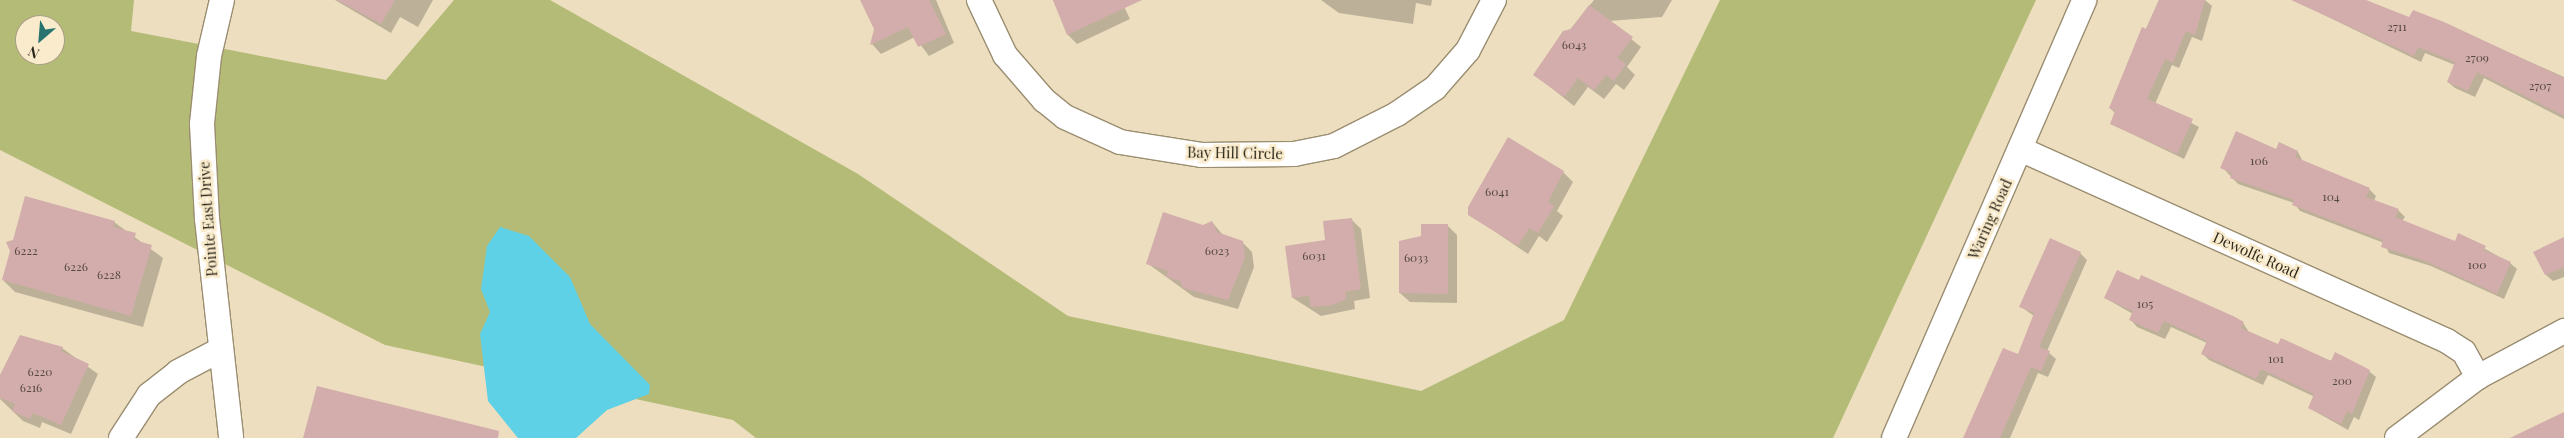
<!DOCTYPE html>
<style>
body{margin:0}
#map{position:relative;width:2564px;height:438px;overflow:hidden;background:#ecdebf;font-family:"Playfair Display",serif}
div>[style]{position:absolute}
.green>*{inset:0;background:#b4bb76}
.water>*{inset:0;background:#5fd1e6}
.shadow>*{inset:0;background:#0003}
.building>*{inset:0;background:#d3adab}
.roads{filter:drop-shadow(1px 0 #9a8d70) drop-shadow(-1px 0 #9a8d70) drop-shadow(0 1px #9a8d70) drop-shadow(0 -1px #9a8d70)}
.minor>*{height:24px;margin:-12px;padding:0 12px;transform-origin:12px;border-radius:12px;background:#fff}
span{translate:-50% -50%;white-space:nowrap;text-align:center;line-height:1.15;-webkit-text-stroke:5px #f9ebcc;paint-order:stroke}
.number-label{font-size:12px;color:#564940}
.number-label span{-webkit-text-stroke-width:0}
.street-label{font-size:15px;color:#2d281c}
.north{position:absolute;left:15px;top:15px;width:50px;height:50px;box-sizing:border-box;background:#f9ebcc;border:1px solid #a79d86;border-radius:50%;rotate:207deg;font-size:14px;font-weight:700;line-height:20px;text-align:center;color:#2d281c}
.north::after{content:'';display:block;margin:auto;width:18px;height:22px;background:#29736e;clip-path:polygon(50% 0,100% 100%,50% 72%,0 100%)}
</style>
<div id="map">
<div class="green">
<i style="clip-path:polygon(evenodd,0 0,134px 0,131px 31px,386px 80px,454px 0,550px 0,858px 174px,1068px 316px,1421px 391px,1564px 320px,1720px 0,2036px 0,1833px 438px,756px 438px,733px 420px,385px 345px,0 150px,0 0,25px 25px,55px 25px,55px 55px,25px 55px,25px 25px)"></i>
</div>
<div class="water">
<i style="clip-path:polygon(500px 227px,529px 236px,570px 277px,590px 324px,650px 385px,649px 394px,607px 410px,576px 438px,518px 438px,488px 401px,480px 334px,490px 312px,481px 289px,487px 246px)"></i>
</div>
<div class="shadow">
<i style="clip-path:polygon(335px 0,433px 0,418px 27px,400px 17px,391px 33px)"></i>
<i style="clip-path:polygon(861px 0,936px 0,954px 43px,929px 56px,915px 37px,881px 54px,872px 44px,875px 29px)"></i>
<i style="clip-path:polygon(1053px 0,1121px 0,1130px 19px,1077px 44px,1068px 35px)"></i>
<i style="clip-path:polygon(1321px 0,1432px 0,1431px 6px,1416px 3px,1413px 24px,1339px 13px)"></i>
<i style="clip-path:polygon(1594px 0,1672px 0,1662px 17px,1609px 21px,1641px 47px,1627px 67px,1635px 75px,1624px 90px,1616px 84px,1604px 99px,1588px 87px,1574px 106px,1534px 74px)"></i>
<i style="clip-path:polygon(2159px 0,2205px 0,2212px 6px,2202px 41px,2192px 37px,2179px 68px,2172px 65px,2155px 104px,2199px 127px,2184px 159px,2111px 124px,2115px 113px,2110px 108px)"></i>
<i style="clip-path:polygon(2293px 0,2363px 0,2409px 19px,2443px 23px,2564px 77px,2564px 119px,2484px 78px,2475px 97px,2455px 88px,2448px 82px,2455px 65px,2425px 53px,2421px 62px)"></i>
<i style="clip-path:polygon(2280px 144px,2298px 152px,2303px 162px,2369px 189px,2376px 196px,2374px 201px,2398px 210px,2405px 217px,2402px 221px,2455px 242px,2459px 234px,2510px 263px,2517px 269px,2504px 299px,2431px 266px,2389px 253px,2384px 243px,2300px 211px,2294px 203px,2238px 184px,2222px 167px,2277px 150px)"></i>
<i style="clip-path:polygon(1563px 172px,1573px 182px,1557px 211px,1563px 216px,1547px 242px,1539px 236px,1528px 254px,1469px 214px)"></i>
<i style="clip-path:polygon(1351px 219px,1361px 229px,1370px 298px,1354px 301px,1355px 309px,1321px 316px,1293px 298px,1327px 241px)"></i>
<i style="clip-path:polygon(114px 222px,163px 258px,143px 327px,15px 292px,3px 280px,11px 250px)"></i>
<i style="clip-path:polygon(1212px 222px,1223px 235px,1242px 242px,1252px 252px,1254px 267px,1238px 309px,1194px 297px,1147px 263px)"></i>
<i style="clip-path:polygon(1447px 225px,1457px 235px,1457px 303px,1410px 302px,1400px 293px,1422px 237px)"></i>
<i style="clip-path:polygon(2564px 238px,2564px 277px,2553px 281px,2546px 275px)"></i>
<i style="clip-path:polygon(2080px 253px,2087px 260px,2047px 351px,2056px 359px,2048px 377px,2038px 373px,2010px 438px,1967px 438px,2019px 355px,2034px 316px,2020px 306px)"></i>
<i style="clip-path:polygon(2105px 298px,2243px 323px,2249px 332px,2278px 346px,2369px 371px,2376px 377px,2359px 420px,2354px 417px,2348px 430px,2309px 408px,2315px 397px,2268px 375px,2263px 385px,2209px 360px,2202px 353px,2207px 343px,2171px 327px,2165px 339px,2137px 327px,2131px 320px,2133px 314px)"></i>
<i style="clip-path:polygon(62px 348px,98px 374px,71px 434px,42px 422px,40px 428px,23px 421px,0 399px,0 386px)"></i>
</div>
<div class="building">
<i style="clip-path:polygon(337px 0,395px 0,381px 24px)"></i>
<i style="clip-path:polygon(860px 0,929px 0,946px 34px,918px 47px,908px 27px,870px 45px,874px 29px)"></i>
<i style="clip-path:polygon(1053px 0,1142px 0,1067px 35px)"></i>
<i style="clip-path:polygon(2159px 0,2205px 0,2195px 35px,2186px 31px,2173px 62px,2165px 59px,2147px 99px,2193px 119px,2177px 154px,2110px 124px,2115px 111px,2109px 108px,2142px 27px,2146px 29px)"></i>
<i style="clip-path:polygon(2291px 0,2366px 0,2409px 17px,2413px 10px,2444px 22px,2564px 78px,2564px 116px,2477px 72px,2468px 91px,2447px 82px,2455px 62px,2418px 47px,2414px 56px)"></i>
<i style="clip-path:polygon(1589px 5px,1633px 37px,1617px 58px,1626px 64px,1614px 81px,1606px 75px,1594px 90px,1578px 78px,1564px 97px,1533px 75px,1563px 31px,1571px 29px)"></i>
<i style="clip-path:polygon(2236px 131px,2276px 149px,2279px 142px,2298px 151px,2295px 157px,2370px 188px,2366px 197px,2399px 209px,2395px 217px,2455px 241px,2458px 233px,2486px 246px,2484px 250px,2511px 262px,2497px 294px,2423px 260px,2381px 247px,2383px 240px,2292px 205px,2294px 200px,2230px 178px,2232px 173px,2220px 168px)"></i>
<i style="clip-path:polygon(1508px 137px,1564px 171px,1548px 202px,1554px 206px,1538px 233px,1529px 228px,1518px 246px,1468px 215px,1468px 207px)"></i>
<i style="clip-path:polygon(25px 196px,115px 221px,113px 227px,136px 233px,134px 240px,152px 245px,131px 316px,2px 280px,10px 251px,6px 242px,13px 240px)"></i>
<i style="clip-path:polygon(1163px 212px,1203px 225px,1212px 221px,1217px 232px,1243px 241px,1245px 257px,1228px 300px,1183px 288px,1180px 281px,1166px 277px,1168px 271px,1146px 264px)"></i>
<i style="clip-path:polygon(1352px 218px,1361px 289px,1345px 292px,1346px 299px,1332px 305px,1311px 307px,1309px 296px,1292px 298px,1285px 246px,1325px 240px,1323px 221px)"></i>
<i style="clip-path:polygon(1421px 224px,1448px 224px,1448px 294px,1399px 293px,1399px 241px,1421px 236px)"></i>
<i style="clip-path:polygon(2564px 237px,2564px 267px,2545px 275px,2533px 252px)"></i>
<i style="clip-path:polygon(2050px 238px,2081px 252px,2039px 347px,2050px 351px,2041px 371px,2031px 367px,2000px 438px,1963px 438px,2003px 348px,2018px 354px,2034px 313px,2019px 307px)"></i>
<i style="clip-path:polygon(2117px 270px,2139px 280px,2141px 275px,2233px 316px,2244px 322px,2241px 328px,2278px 344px,2281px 338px,2331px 361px,2335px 352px,2370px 370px,2352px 414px,2347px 411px,2341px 424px,2308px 408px,2314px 394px,2261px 369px,2256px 379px,2201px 354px,2207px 341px,2164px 321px,2158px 333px,2129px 320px,2133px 311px,2104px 298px)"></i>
<i style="clip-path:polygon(20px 335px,63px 347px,61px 351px,89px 364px,61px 425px,33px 413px,30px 419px,12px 411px,15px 404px,0 398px,0 375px)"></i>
<i style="clip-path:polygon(317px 386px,499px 431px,498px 438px,303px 438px)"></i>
<i style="clip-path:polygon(2564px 412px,2564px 438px,2510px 438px)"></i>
</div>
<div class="roads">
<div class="minor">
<i style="left:222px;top:0;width:57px;rotate:103.1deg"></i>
<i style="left:209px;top:56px;width:68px;rotate:95.9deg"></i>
<i style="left:202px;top:124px;width:95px;rotate:87deg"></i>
<i style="left:207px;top:219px;width:220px;rotate:83.7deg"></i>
<i style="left:979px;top:0;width:61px;rotate:64.7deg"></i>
<i style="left:1005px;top:55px;width:60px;rotate:49.1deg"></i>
<i style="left:1044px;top:100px;width:27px;rotate:39deg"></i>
<i style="left:1065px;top:117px;width:60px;rotate:24.4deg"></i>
<i style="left:1120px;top:142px;width:82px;rotate:9.1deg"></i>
<i style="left:1201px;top:155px;width:93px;rotate:-0.6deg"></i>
<i style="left:1294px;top:154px;width:41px;rotate:-11.3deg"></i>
<i style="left:1334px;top:146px;width:71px;rotate:-26.9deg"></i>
<i style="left:1397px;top:114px;width:46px;rotate:-34.4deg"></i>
<i style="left:1435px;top:88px;width:50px;rotate:-49deg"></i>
<i style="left:1468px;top:50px;width:56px;rotate:-62.5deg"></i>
<i style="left:2020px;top:149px;width:468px;rotate:24.2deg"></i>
<i style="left:2447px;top:341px;width:20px;rotate:33deg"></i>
<i style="left:2464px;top:352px;width:29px;rotate:61deg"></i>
<i style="left:121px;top:438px;width:51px;rotate:-56.9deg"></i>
<i style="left:149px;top:395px;width:37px;rotate:-38deg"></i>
<i style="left:178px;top:372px;width:47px;rotate:-27.6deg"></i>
<i style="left:1894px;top:438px;width:477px;rotate:-66.5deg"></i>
<i style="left:2397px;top:438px;width:101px;rotate:-37deg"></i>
<i style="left:2478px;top:377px;width:98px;rotate:-28.1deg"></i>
</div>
</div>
<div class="number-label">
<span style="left:2397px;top:27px">2711</span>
<span style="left:1574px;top:45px">6043</span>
<span style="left:2477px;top:58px">2709</span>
<span style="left:2540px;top:86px">2707</span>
<span style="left:2259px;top:161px">106</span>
<span style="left:1497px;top:192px">6041</span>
<span style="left:2331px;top:197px">104</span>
<span style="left:26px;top:251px">6222</span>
<span style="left:1217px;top:251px">6023</span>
<span style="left:1314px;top:256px">6031</span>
<span style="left:1416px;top:258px">6033</span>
<span style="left:2477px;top:265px">100</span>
<span style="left:76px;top:267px">6226</span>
<span style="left:109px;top:275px">6228</span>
<span style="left:2145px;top:304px">105</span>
<span style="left:2276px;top:359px">101</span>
<span style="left:40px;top:372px">6220</span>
<span style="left:2342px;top:381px">200</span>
<span style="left:31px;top:388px">6216</span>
</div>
<div class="street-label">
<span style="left:1235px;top:153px;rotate:1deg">Bay Hill Circle</span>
<span style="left:208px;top:219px;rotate:-94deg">Pointe East Drive</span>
<span style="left:1990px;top:219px;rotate:-66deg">Waring Road</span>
<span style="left:2256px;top:255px;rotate:24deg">Dewolfe Road</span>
</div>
<div class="north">N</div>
</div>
